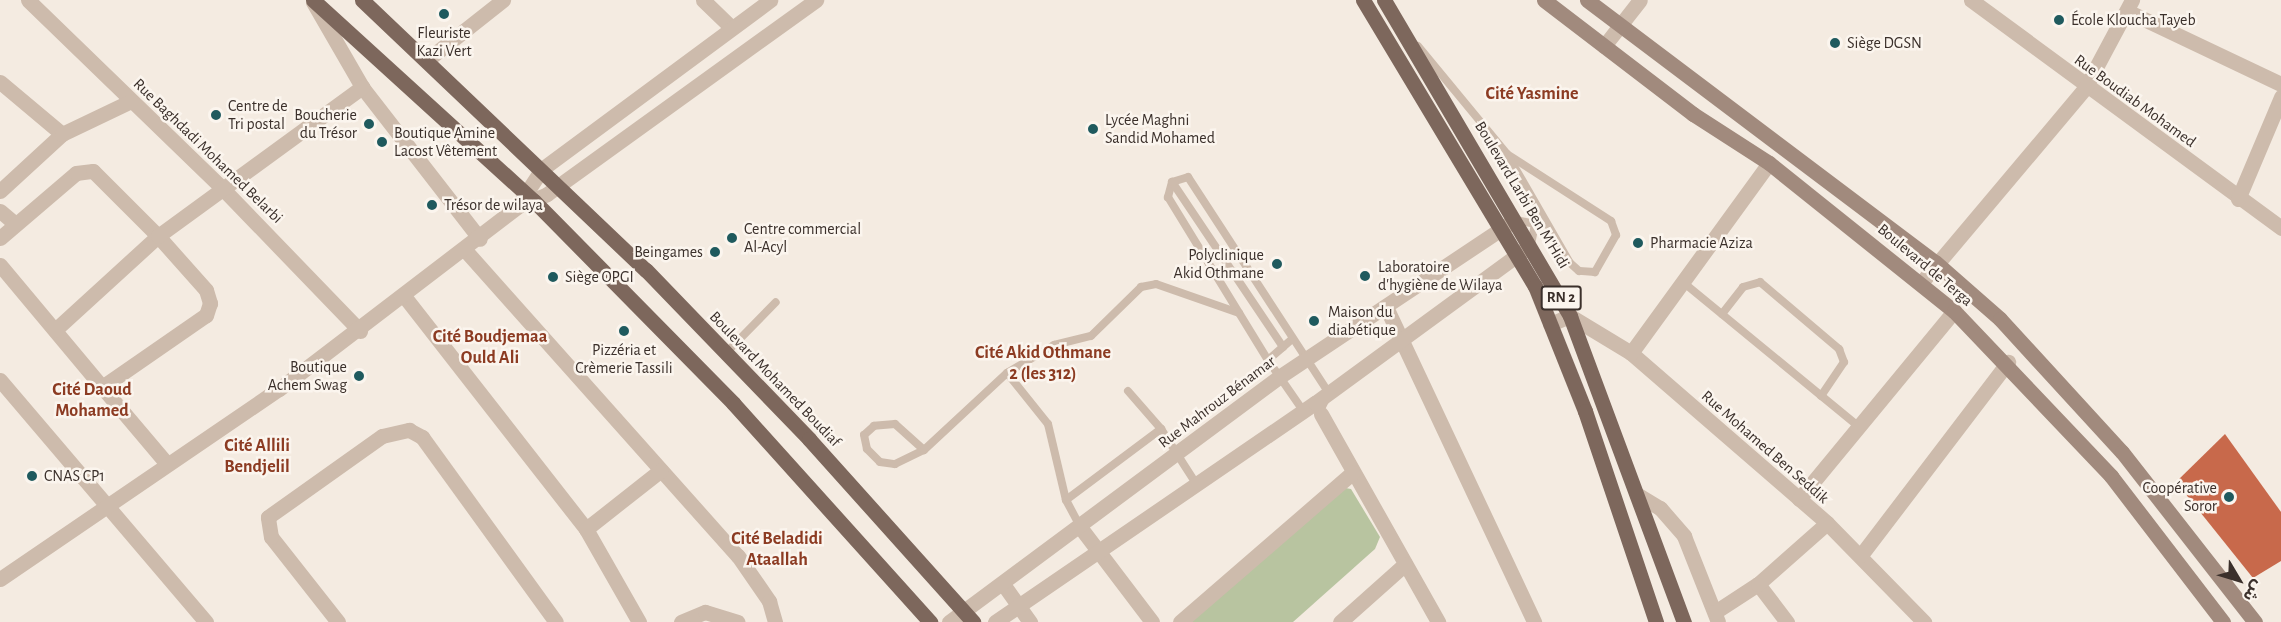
<!DOCTYPE html>
<meta charset="utf-8">
<style>
body{margin:0}
#map{position:relative;width:2281px;height:622px;overflow:hidden;background:#f4ebe1;font-family:"Alegreya Sans","Noto Sans Arabic",sans-serif}
div>[style]{position:absolute}
.green>*{inset:0;background:#b8c4a0}
.building>*{inset:0;background:#c8694b}
.service>*{height:8px;margin:-4px;padding:0 4px;transform-origin:4px;border-radius:4px;background:#cdbbac}
.minor>*{height:15px;margin:-7.5px;padding:0 7.5px;transform-origin:7.5px;border-radius:7.5px;background:#cdbbac}
.secondary>*{height:15px;margin:-7.5px;padding:0 7.5px;transform-origin:7.5px;border-radius:7.5px;background:#a18a7d}
.primary>*{height:15px;margin:-7.5px;padding:0 7.5px;transform-origin:7.5px;border-radius:7.5px;background:#7d675c}
.dots>*{width:16px;height:16px;translate:-50% -50%;box-sizing:border-box;border:3px solid #fbf5ee;border-radius:50%}
span{translate:-50% -50%;white-space:nowrap;text-align:center;line-height:1.15;-webkit-text-stroke:5px #fbf5ee;paint-order:stroke}
.shield-label span{padding:2px 4px;background:#fbf5ee;border:2px solid;border-radius:4px;-webkit-text-stroke-width:0}
.shield-label{font-size:15px;color:#3b302b;font-weight:700}
.poi-label{font-size:16px;color:#3b302b}
.left{translate:0 -50%;text-align:left}
.right{translate:-100% -50%;text-align:right}
.street-label{font-size:16px;color:#3b302b}
.neighbourhood-label{font-size:18px;color:#8c3b22;font-weight:700}
.north{position:absolute;left:2209px;top:550px;width:60px;height:60px;-webkit-text-stroke:4px #fbf5ee;paint-order:stroke;rotate:128deg;font-size:16px;font-weight:700;line-height:24px;text-align:center;color:#3b302b}
.north::after{content:'';display:block;margin:auto;width:21px;height:27px;background:#3b302b;clip-path:polygon(50% 0,100% 100%,50% 72%,0 100%)}
</style>
<div id="map">
<div class="green">
<i style="clip-path:polygon(1340px 487px,1351px 489px,1380px 537px,1375px 549px,1293px 622px,1186px 622px)"></i>
</div>
<div class="building">
<i style="clip-path:polygon(2225px 434px,2281px 512px,2281px 561px,2253px 578px,2176px 482px)"></i>
</div>
<div class="service">
<i style="left:1418px;top:46px;width:140px;rotate:50.5deg"></i>
<i style="left:1507px;top:154px;width:124px;rotate:32.8deg"></i>
<i style="left:1611px;top:221px;width:15px;rotate:70deg"></i>
<i style="left:1616px;top:235px;width:43px;rotate:119.6deg"></i>
<i style="left:1595px;top:272px;width:16px;rotate:-176deg"></i>
<i style="left:1579px;top:271px;width:12px;rotate:-138deg"></i>
<i style="left:1570px;top:263px;width:126px;rotate:-120deg"></i>
<i style="left:1172px;top:182px;width:16px;rotate:105deg"></i>
<i style="left:1168px;top:197px;width:191px;rotate:58.5deg"></i>
<i style="left:1268px;top:360px;width:20px;rotate:-41deg"></i>
<i style="left:1516px;top:220px;width:19px;rotate:12deg"></i>
<i style="left:1535px;top:224px;width:20px;rotate:101deg"></i>
<i style="left:1684px;top:283px;width:227px;rotate:39.4deg"></i>
<i style="left:1722px;top:314px;width:34px;rotate:-52deg"></i>
<i style="left:1743px;top:287px;width:18px;rotate:-16deg"></i>
<i style="left:1760px;top:282px;width:104px;rotate:40.3deg"></i>
<i style="left:1839px;top:349px;width:14px;rotate:69deg"></i>
<i style="left:1844px;top:362px;width:41px;rotate:124.1deg"></i>
<i style="left:1291px;top:340px;width:11px;rotate:139deg"></i>
<i style="left:1283px;top:347px;width:199px;rotate:-123.9deg"></i>
<i style="left:1172px;top:182px;width:17px;rotate:-17deg"></i>
<i style="left:1188px;top:177px;width:258px;rotate:56.9deg"></i>
<i style="left:1329px;top:393px;width:22px;rotate:117deg"></i>
<i style="left:726px;top:353px;width:71px;rotate:-45.6deg"></i>
<i style="left:1268px;top:360px;width:63px;rotate:55.3deg"></i>
<i style="left:1007px;top:373px;width:65px;rotate:51.2deg"></i>
<i style="left:1048px;top:424px;width:78px;rotate:76.7deg"></i>
<i style="left:1066px;top:500px;width:30px;rotate:62deg"></i>
<i style="left:1128px;top:391px;width:50px;rotate:49deg"></i>
<i style="left:1161px;top:429px;width:67px;rotate:57.3deg"></i>
<i style="left:924px;top:450px;width:39px;rotate:-138deg"></i>
<i style="left:895px;top:424px;width:21px;rotate:175deg"></i>
<i style="left:874px;top:426px;width:13px;rotate:138deg"></i>
<i style="left:864px;top:435px;width:14px;rotate:78deg"></i>
<i style="left:867px;top:449px;width:18px;rotate:45deg"></i>
<i style="left:880px;top:462px;width:15px;rotate:8deg"></i>
<i style="left:895px;top:464px;width:32px;rotate:-26deg"></i>
<i style="left:924px;top:450px;width:113px;rotate:-42.9deg"></i>
<i style="left:1007px;top:373px;width:55px;rotate:-30.8deg"></i>
<i style="left:1054px;top:345px;width:38px;rotate:-14deg"></i>
<i style="left:1091px;top:336px;width:70px;rotate:-44.4deg"></i>
<i style="left:1141px;top:287px;width:15px;rotate:-11deg"></i>
<i style="left:1156px;top:284px;width:88px;rotate:19.3deg"></i>
<i style="left:1066px;top:500px;width:119px;rotate:-36.8deg"></i>
</div>
<div class="minor">
<i style="left:28px;top:0;width:273px;rotate:44.1deg"></i>
<i style="left:224px;top:190px;width:196px;rotate:46deg"></i>
<i style="left:703px;top:0;width:40px;rotate:44deg"></i>
<i style="left:1971px;top:0;width:385px;rotate:36.3deg"></i>
<i style="left:313px;top:2px;width:98px;rotate:60deg"></i>
<i style="left:362px;top:87px;width:192px;rotate:52.2deg"></i>
<i style="left:2127px;top:11px;width:170px;rotate:25.4deg"></i>
<i style="left:1604px;top:46px;width:58px;rotate:-52deg"></i>
<i style="left:427px;top:60px;width:97px;rotate:-38.3deg"></i>
<i style="left:0;top:82px;width:81px;rotate:40deg"></i>
<i style="left:0;top:191px;width:84px;rotate:-42.6deg"></i>
<i style="left:62px;top:134px;width:76px;rotate:-25.6deg"></i>
<i style="left:2238px;top:199px;width:111px;rotate:-67.1deg"></i>
<i style="left:519px;top:204px;width:42px;rotate:-56.7deg"></i>
<i style="left:542px;top:169px;width:284px;rotate:-36.5deg"></i>
<i style="left:0;top:211px;width:17px;rotate:40deg"></i>
<i style="left:0;top:238px;width:100px;rotate:-40.5deg"></i>
<i style="left:76px;top:173px;width:17px;rotate:-7deg"></i>
<i style="left:93px;top:171px;width:92px;rotate:45deg"></i>
<i style="left:158px;top:236px;width:72px;rotate:48.4deg"></i>
<i style="left:206px;top:290px;width:14px;rotate:73deg"></i>
<i style="left:210px;top:303px;width:13px;rotate:108deg"></i>
<i style="left:206px;top:315px;width:126px;rotate:145.3deg"></i>
<i style="left:102px;top:387px;width:159px;rotate:-129.9deg"></i>
<i style="left:465px;top:250px;width:410px;rotate:48.3deg"></i>
<i style="left:738px;top:556px;width:55px;rotate:55.4deg"></i>
<i style="left:769px;top:601px;width:22px;rotate:74deg"></i>
<i style="left:1921px;top:283px;width:255px;rotate:-49.9deg"></i>
<i style="left:2085px;top:88px;width:100px;rotate:-61.9deg"></i>
<i style="left:404px;top:296px;width:296px;rotate:52deg"></i>
<i style="left:586px;top:529px;width:107px;rotate:60.3deg"></i>
<i style="left:1386px;top:307px;width:348px;rotate:64.8deg"></i>
<i style="left:1550px;top:324px;width:22px;rotate:-22deg"></i>
<i style="left:1570px;top:316px;width:71px;rotate:31.2deg"></i>
<i style="left:1631px;top:353px;width:259px;rotate:40.9deg"></i>
<i style="left:1827px;top:523px;width:139px;rotate:45.6deg"></i>
<i style="left:55px;top:330px;width:139px;rotate:-42.4deg"></i>
<i style="left:158px;top:236px;width:253px;rotate:-36.1deg"></i>
<i style="left:1631px;top:353px;width:235px;rotate:-54deg"></i>
<i style="left:0;top:380px;width:318px;rotate:49.6deg"></i>
<i style="left:102px;top:387px;width:101px;rotate:49.8deg"></i>
<i style="left:1321px;top:414px;width:239px;rotate:60.6deg"></i>
<i style="left:1638px;top:495px;width:26px;rotate:31deg"></i>
<i style="left:1660px;top:508px;width:37px;rotate:49deg"></i>
<i style="left:1684px;top:536px;width:92px;rotate:68.4deg"></i>
<i style="left:1799px;top:499px;width:244px;rotate:-50.5deg"></i>
<i style="left:1080px;top:527px;width:119px;rotate:52.8deg"></i>
<i style="left:586px;top:529px;width:95px;rotate:-38.2deg"></i>
<i style="left:1861px;top:555px;width:243px;rotate:-52.7deg"></i>
<i style="left:0;top:579px;width:338px;rotate:-34.3deg"></i>
<i style="left:279px;top:389px;width:301px;rotate:-37.4deg"></i>
<i style="left:518px;top:206px;width:31px;rotate:-22deg"></i>
<i style="left:547px;top:194px;width:332px;rotate:-35.8deg"></i>
<i style="left:1003px;top:584px;width:47px;rotate:54.6deg"></i>
<i style="left:1758px;top:584px;width:48px;rotate:52.7deg"></i>
<i style="left:1715px;top:612px;width:51px;rotate:-33.1deg"></i>
<i style="left:1758px;top:584px;width:92px;rotate:-41.5deg"></i>
<i style="left:338px;top:622px;width:108px;rotate:-128.2deg"></i>
<i style="left:271px;top:537px;width:20px;rotate:-99deg"></i>
<i style="left:268px;top:517px;width:140px;rotate:-35.4deg"></i>
<i style="left:382px;top:436px;width:28px;rotate:-13deg"></i>
<i style="left:409px;top:430px;width:15px;rotate:28deg"></i>
<i style="left:422px;top:437px;width:228px;rotate:54.1deg"></i>
<i style="left:681px;top:622px;width:26px;rotate:-23deg"></i>
<i style="left:705px;top:612px;width:34px;rotate:17deg"></i>
<i style="left:949px;top:622px;width:411px;rotate:-36.6deg"></i>
<i style="left:1279px;top:377px;width:279px;rotate:-33.7deg"></i>
<i style="left:995px;top:622px;width:388px;rotate:-34.4deg"></i>
<i style="left:1315px;top:403px;width:263px;rotate:-36.2deg"></i>
<i style="left:1180px;top:622px;width:228px;rotate:-40.9deg"></i>
<i style="left:1340px;top:622px;width:87px;rotate:-41.7deg"></i>
</div>
<div class="secondary">
<i style="left:1544px;top:0;width:188px;rotate:37.4deg"></i>
<i style="left:1693px;top:114px;width:90px;rotate:32.8deg"></i>
<i style="left:1769px;top:163px;width:237px;rotate:38.7deg"></i>
<i style="left:1954px;top:311px;width:228px;rotate:46.4deg"></i>
<i style="left:2111px;top:476px;width:184px;rotate:52.5deg"></i>
<i style="left:1587px;top:0;width:436px;rotate:37deg"></i>
<i style="left:1935px;top:262px;width:86px;rotate:41.2deg"></i>
<i style="left:2000px;top:319px;width:180px;rotate:47.5deg"></i>
<i style="left:2122px;top:452px;width:216px;rotate:52deg"></i>
</div>
<div class="primary">
<i style="left:313px;top:0;width:299px;rotate:42.3deg"></i>
<i style="left:534px;top:201px;width:284px;rotate:45.4deg"></i>
<i style="left:733px;top:403px;width:295px;rotate:48deg"></i>
<i style="left:362px;top:0;width:392px;rotate:43.6deg"></i>
<i style="left:646px;top:270px;width:235px;rotate:46deg"></i>
<i style="left:809px;top:439px;width:246px;rotate:48.1deg"></i>
<i style="left:1363px;top:0;width:334px;rotate:59deg"></i>
<i style="left:1535px;top:286px;width:135px;rotate:68.2deg"></i>
<i style="left:1585px;top:411px;width:223px;rotate:71.4deg"></i>
<i style="left:1384px;top:0;width:367px;rotate:59.5deg"></i>
<i style="left:1570px;top:316px;width:327px;rotate:69.6deg"></i>
</div>
<div class="dots">
<i style="left:444px;top:14px;background:#1f5a5e"></i>
<i style="left:2059px;top:20px;background:#1f5a5e"></i>
<i style="left:1835px;top:43px;background:#1f5a5e"></i>
<i style="left:216px;top:115px;background:#1f5a5e"></i>
<i style="left:369px;top:124px;background:#1f5a5e"></i>
<i style="left:1093px;top:129px;background:#1f5a5e"></i>
<i style="left:382px;top:142px;background:#1f5a5e"></i>
<i style="left:432px;top:205px;background:#1f5a5e"></i>
<i style="left:732px;top:238px;background:#1f5a5e"></i>
<i style="left:1638px;top:243px;background:#1f5a5e"></i>
<i style="left:715px;top:252px;background:#1f5a5e"></i>
<i style="left:1277px;top:264px;background:#1f5a5e"></i>
<i style="left:1365px;top:276px;background:#1f5a5e"></i>
<i style="left:553px;top:277px;background:#1f5a5e"></i>
<i style="left:1314px;top:321px;background:#1f5a5e"></i>
<i style="left:624px;top:331px;background:#1f5a5e"></i>
<i style="left:359px;top:376px;background:#1f5a5e"></i>
<i style="left:32px;top:476px;background:#1f5a5e"></i>
<i style="left:2229px;top:497px;background:#1f5a5e"></i>
</div>
<div class="shield-label">
<span style="left:1561px;top:298px">RN 2</span>
</div>
<div class="poi-label">
<span class="left" style="left:2071px;top:20px">École Kloucha Tayeb</span>
<span style="left:444px;top:42px">Fleuriste<br>Kazi Vert</span>
<span class="left" style="left:1847px;top:43px">Siège DGSN</span>
<span class="left" style="left:228px;top:115px">Centre de<br>Tri postal</span>
<span class="right" style="left:357px;top:124px">Boucherie<br>du Trésor</span>
<span class="left" style="left:1105px;top:129px">Lycée Maghni<br>Sandid Mohamed</span>
<span class="left" style="left:394px;top:142px">Boutique Amine<br>Lacost Vêtement</span>
<span class="left" style="left:444px;top:205px">Trésor de wilaya</span>
<span class="left" style="left:744px;top:238px">Centre commercial<br>Al-Acyl</span>
<span class="left" style="left:1650px;top:243px">Pharmacie Aziza</span>
<span class="right" style="left:703px;top:252px">Beingames</span>
<span class="right" style="left:1264px;top:264px">Polyclinique<br>Akid Othmane</span>
<span class="left" style="left:1378px;top:276px">Laboratoire<br>d'hygiène de Wilaya</span>
<span class="left" style="left:565px;top:277px">Siège OPGI</span>
<span class="left" style="left:1328px;top:321px">Maison du<br>diabétique</span>
<span style="left:624px;top:359px">Pizzéria et<br>Crèmerie Tassili</span>
<span class="right" style="left:347px;top:376px">Boutique<br>Achem Swag</span>
<span class="left" style="left:44px;top:476px">CNAS CP1</span>
<span class="right" style="left:2217px;top:497px">Coopérative<br>Soror</span>
</div>
<div class="street-label">
<span style="left:2135px;top:101px;rotate:36deg">Rue Boudiab Mohamed</span>
<span style="left:208px;top:151px;rotate:44deg">Rue Baghdadi Mohamed Belarbi</span>
<span style="left:1522px;top:195px;rotate:59deg">Boulevard Larbi Ben M'Hidi</span>
<span style="left:1925px;top:265px;rotate:40deg">Boulevard de Terga</span>
<span style="left:775px;top:379px;rotate:46deg">Boulevard Mohamed Boudiaf</span>
<span style="left:1217px;top:402px;rotate:-37deg">Rue Mahrouz Bénamar</span>
<span style="left:1765px;top:447px;rotate:41deg">Rue Mohamed Ben Seddik</span>
</div>
<div class="neighbourhood-label">
<span style="left:1532px;top:94px">Cité Yasmine</span>
<span style="left:490px;top:348px">Cité Boudjemaa<br>Ould Ali</span>
<span style="left:1043px;top:364px">Cité Akid Othmane<br>2 (les 312)</span>
<span style="left:92px;top:401px">Cité Daoud<br>Mohamed</span>
<span style="left:257px;top:457px">Cité Allili<br>Bendjelil</span>
<span style="left:777px;top:550px">Cité Beladidi<br>Ataallah</span>
</div>
<div class="north">ش</div>
</div>
